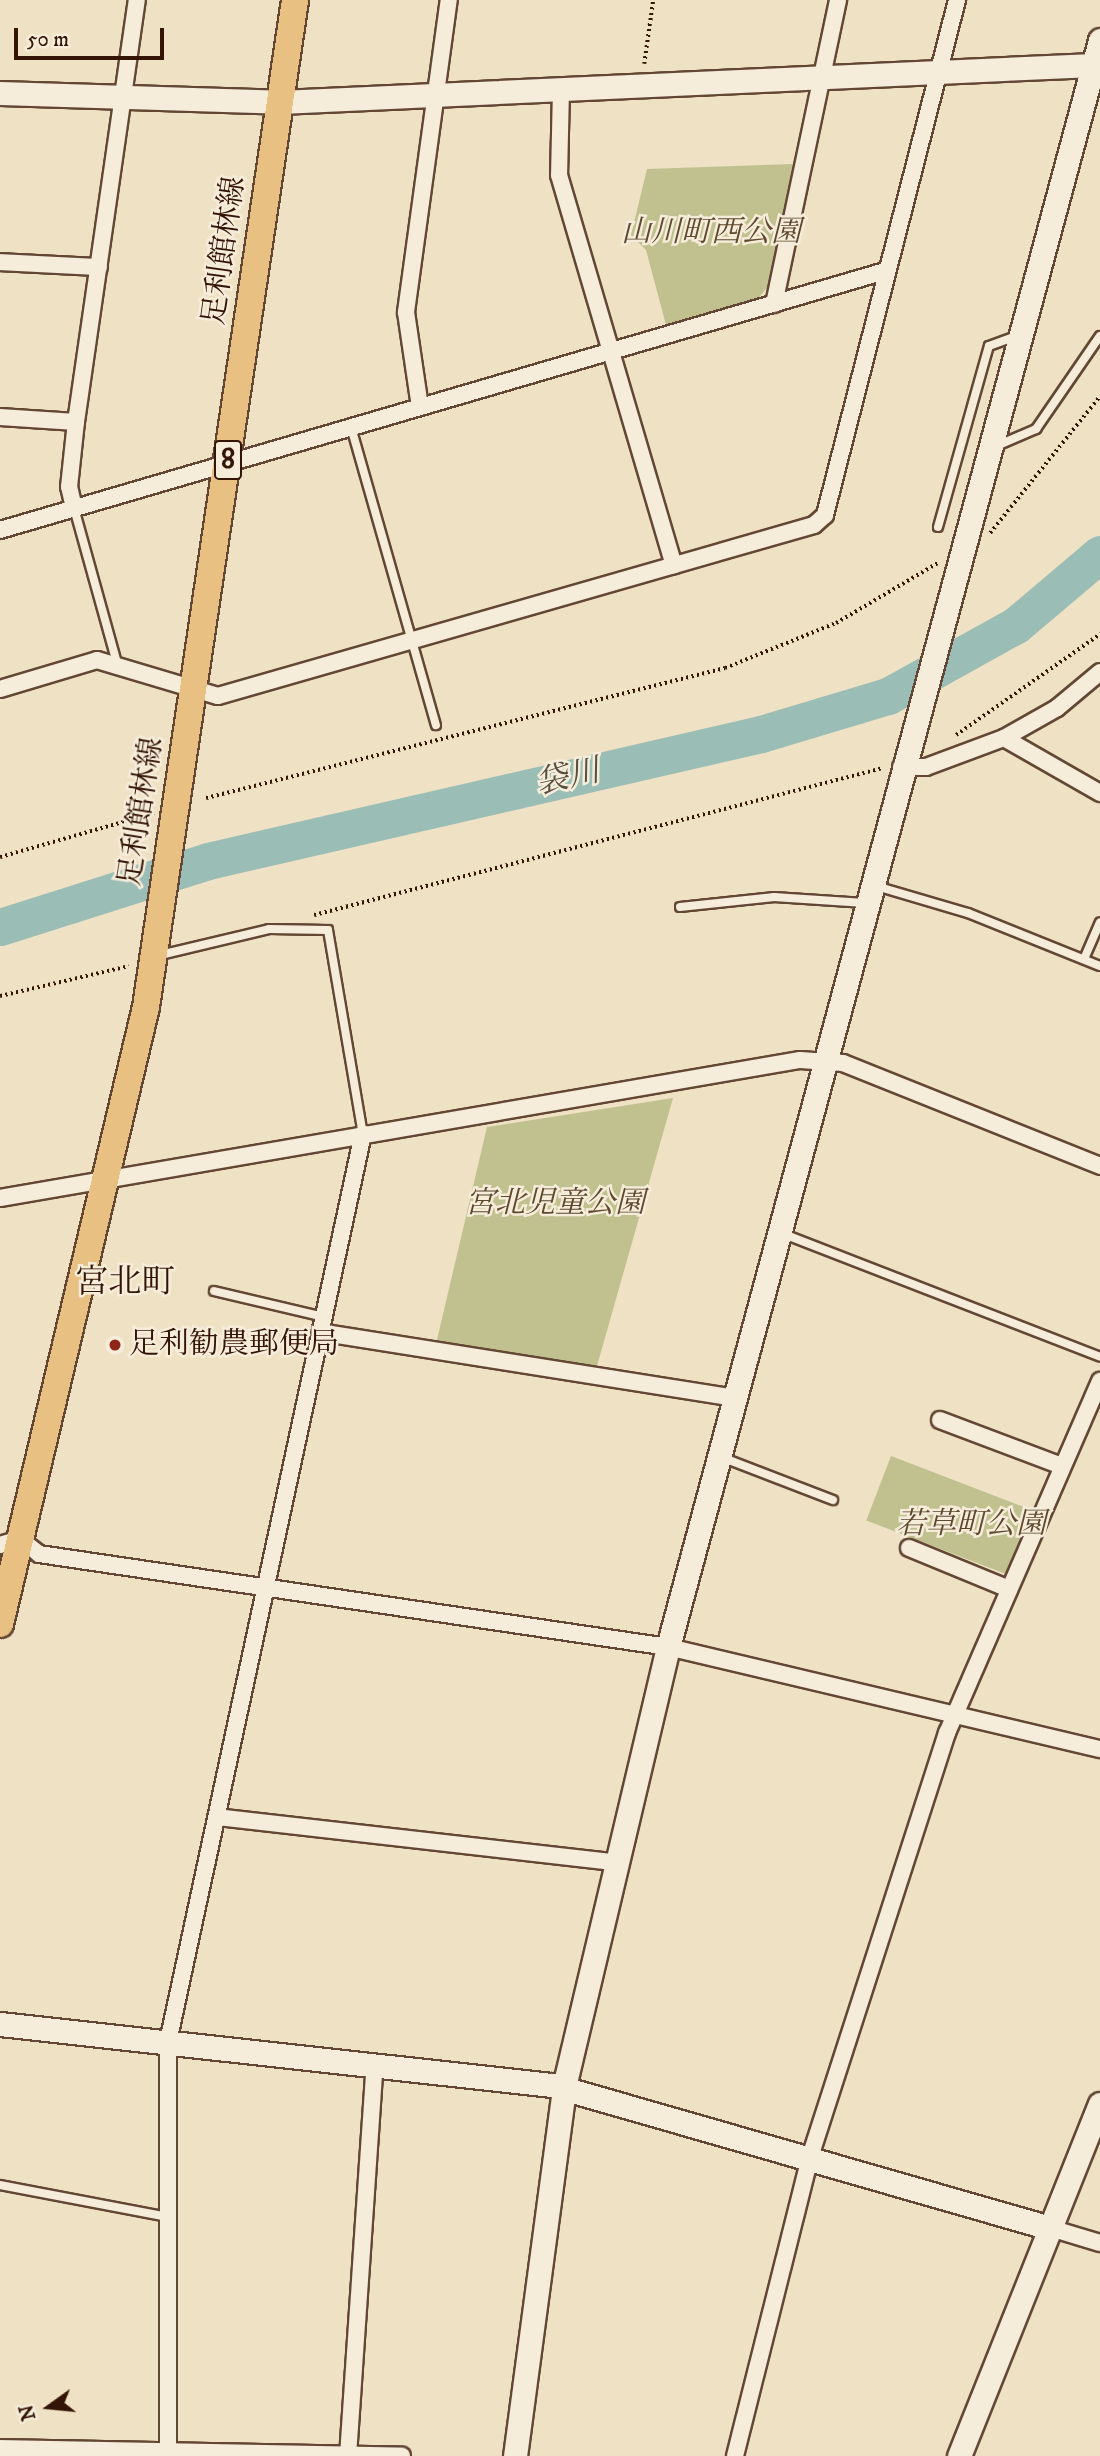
<!DOCTYPE html>
<meta charset="utf-8">
<style>
body{margin:0}
#map{position:relative;width:1100px;height:2456px;overflow:hidden;background:#efe1c4;font-family:"IM FELL DW Pica","Noto Serif JP",serif}
div>[style]{position:absolute}
.green>*{inset:0;background:#c1c18f;transform-origin:0 0}
.river>*{height:37px;margin:-18.5px;padding:0 18.5px;transform-origin:18.5px;border-radius:18.5px;background:#9abdb6}
.path>*{height:3.5px;margin-top:-1.75px;transform-origin:0;background:repeating-linear-gradient(90deg,#341404 0 2px,transparent 0 5.5px)}
.roads{filter:drop-shadow(2px 0 #634734) drop-shadow(-2px 0 #634734) drop-shadow(0 2px #634734) drop-shadow(0 -2px #634734)}
.lane>*{height:8px;margin:-4px;padding:0 4px;transform-origin:4px;border-radius:4px;background:#f5ecd9}
.street>*{height:16px;margin:-8px;padding:0 8px;transform-origin:8px;border-radius:8px;background:#f5ecd9}
.secondary>*{height:23px;margin:-11.5px;padding:0 11.5px;transform-origin:11.5px;border-radius:11.5px;background:#f5ecd9}
.primary>*{height:26px;margin:-13px;padding:0 13px;transform-origin:13px;border-radius:13px;background:#e8c082}
.dots>*{width:19px;height:19px;translate:-50% -50%;box-sizing:border-box;border:4px solid #f5ecd9;border-radius:50%}
span{translate:-50% -50%;white-space:nowrap;text-align:center;line-height:1.15;-webkit-text-stroke:5px #f5ecd9;paint-order:stroke}
.shield-label span{padding:2px 5px;background:#f5ecd9;border:2px solid;border-radius:5px;-webkit-text-stroke-width:0}
.shield-label{font-size:28px;color:#341404;font-weight:700}
.park-label{font-size:30px;color:#5e482e;font-style:italic}
.street-label{font-size:30px;color:#341404}
.poi-label{font-size:30px;color:#341404}
.left{translate:0 -50%;text-align:left}
.water-label{font-size:32px;color:#584f42;font-style:italic}
.quarter-label{font-size:33px;color:#341404}
.north{position:absolute;left:14px;top:2372px;width:70px;height:70px;-webkit-text-stroke:5px #f5ecd9;paint-order:stroke;rotate:255deg;font-size:19px;font-weight:700;line-height:28px;text-align:center;color:#341404}
.north::after{content:'';display:block;margin:auto;width:24px;height:32px;background:#341404;clip-path:polygon(50% 0,100% 100%,50% 72%,0 100%)}
.scale{position:absolute;left:14px;top:28px;width:150px;height:32px;box-sizing:border-box;border:4px solid #341404;border-top:0;padding-left:9px;font-size:21px;line-height:24px;white-space:nowrap;color:#341404;-webkit-text-stroke:5px #f5ecd9;paint-order:stroke}
</style>
<div id="map">
<div class="green">
<i style="clip-path:polygon(793px 164px,769px 285px,758px 299px,666px 325px,646px 250px,631px 235px,647px 169px)"></i>
<i style="clip-path:polygon(673px 1098px,597px 1366px,436px 1344px,487px 1127px)"></i>
<i style="left:891px;top:1456px;width:150px;height:69px;rotate:21deg"></i>
</div>
<div class="river">
<i style="left:0;top:927px;width:218px;rotate:-17.6deg"></i>
<i style="left:208px;top:861px;width:567px;rotate:-12.93deg"></i>
<i style="left:761px;top:734px;width:133px;rotate:-16.7deg"></i>
<i style="left:888px;top:696px;width:146px;rotate:-29deg"></i>
<i style="left:1016px;top:625px;width:110px;rotate:-40.2deg"></i>
</div>
<div class="path">
<i style="left:644px;top:64px;width:65px;rotate:-82deg"></i>
<i style="left:990px;top:533px;width:176px;rotate:-51.2deg"></i>
<i style="left:956px;top:735px;width:176px;rotate:-35deg"></i>
<i style="left:206px;top:798px;width:535px;rotate:-14.06deg"></i>
<i style="left:725px;top:668px;width:120px;rotate:-22.1deg"></i>
<i style="left:836px;top:623px;width:118px;rotate:-30.5deg"></i>
<i style="left:0;top:857px;width:160px;rotate:-15.9deg"></i>
<i style="left:314px;top:915px;width:588px;rotate:-14.49deg"></i>
<i style="left:0;top:996px;width:132px;rotate:-13.1deg"></i>
</div>
<div class="roads">
<div class="lane">
<i style="left:351px;top:427px;width:310px;rotate:74.1deg"></i>
<i style="left:994px;top:447px;width:46px;rotate:-23.2deg"></i>
<i style="left:1036px;top:429px;width:113px;rotate:-55.5deg"></i>
<i style="left:74px;top:508px;width:165px;rotate:74.5deg"></i>
<i style="left:938px;top:527px;width:188px;rotate:-74.3deg"></i>
<i style="left:989px;top:346px;width:29px;rotate:-20deg"></i>
<i style="left:876px;top:886px;width:96px;rotate:16.4deg"></i>
<i style="left:968px;top:913px;width:142px;rotate:21.9deg"></i>
<i style="left:680px;top:907px;width:95px;rotate:-6.1deg"></i>
<i style="left:774px;top:897px;width:91px;rotate:3.8deg"></i>
<i style="left:156px;top:956px;width:116px;rotate:-13.4deg"></i>
<i style="left:269px;top:929px;width:59px;rotate:1deg"></i>
<i style="left:328px;top:930px;width:207px;rotate:80.3deg"></i>
<i style="left:1084px;top:959px;width:40px;rotate:-66.6deg"></i>
<i style="left:781px;top:1233px;width:342px;rotate:21.2deg"></i>
<i style="left:214px;top:1291px;width:113px;rotate:13.3deg"></i>
<i style="left:721px;top:1457px;width:120px;rotate:21deg"></i>
<i style="left:0;top:2185px;width:171px;rotate:10.8deg"></i>
</div>
<div class="street">
<i style="left:561px;top:89px;width:86px;rotate:91.3deg"></i>
<i style="left:559px;top:175px;width:407px;rotate:73.6deg"></i>
<i style="left:0;top:262px;width:99px;rotate:2.9deg"></i>
<i style="left:774px;top:304px;width:311px;rotate:-78.1deg"></i>
<i style="left:420px;top:407px;width:96px;rotate:-98.4deg"></i>
<i style="left:406px;top:312px;width:315px;rotate:-82.2deg"></i>
<i style="left:0;top:417px;width:76px;rotate:3.8deg"></i>
<i style="left:74px;top:508px;width:22px;rotate:-103deg"></i>
<i style="left:69px;top:487px;width:65px;rotate:-83.9deg"></i>
<i style="left:76px;top:422px;width:426px;rotate:-81.8deg"></i>
<i style="left:0;top:530px;width:922px;rotate:-16.31deg"></i>
<i style="left:0;top:689px;width:101px;rotate:-16.6deg"></i>
<i style="left:97px;top:660px;width:126px;rotate:16.6deg"></i>
<i style="left:218px;top:696px;width:620px;rotate:-16.01deg"></i>
<i style="left:814px;top:525px;width:15px;rotate:-42deg"></i>
<i style="left:825px;top:515px;width:532px;rotate:-75.62deg"></i>
<i style="left:1004px;top:738px;width:111px;rotate:29.8deg"></i>
<i style="left:901px;top:767px;width:25px"></i>
<i style="left:926px;top:767px;width:83px;rotate:-20.4deg"></i>
<i style="left:1004px;top:738px;width:61px;rotate:-29.5deg"></i>
<i style="left:1057px;top:708px;width:56px;rotate:-39.9deg"></i>
<i style="left:0;top:1198px;width:812px;rotate:-9.79deg"></i>
<i style="left:800px;top:1060px;width:43px;rotate:4deg"></i>
<i style="left:843px;top:1063px;width:277px;rotate:21.8deg"></i>
<i style="left:325px;top:1333px;width:417px;rotate:9deg"></i>
<i style="left:940px;top:1420px;width:130px;rotate:20.7deg"></i>
<i style="left:0;top:1545px;width:21px;rotate:-17deg"></i>
<i style="left:20px;top:1539px;width:24px;rotate:38deg"></i>
<i style="left:39px;top:1554px;width:636px;rotate:8.41deg"></i>
<i style="left:668px;top:1647px;width:444px;rotate:13.3deg"></i>
<i style="left:909px;top:1548px;width:108px;rotate:22.3deg"></i>
<i style="left:217px;top:1817px;width:404px;rotate:6.5deg"></i>
<i style="left:1050px;top:2228px;width:52px;rotate:16.7deg"></i>
<i style="left:0;top:2448px;width:402px;rotate:1.1deg"></i>
<i style="left:168px;top:2456px;width:414px;rotate:-90deg"></i>
<i style="left:168px;top:2042px;width:929px;rotate:-77.88deg"></i>
<i style="left:348px;top:2456px;width:394px;rotate:-86.1deg"></i>
<i style="left:735px;top:2456px;width:308px;rotate:-75.9deg"></i>
<i style="left:810px;top:2157px;width:446px;rotate:-72.1deg"></i>
<i style="left:947px;top:1733px;width:384px;rotate:-66.5deg"></i>
</div>
<div class="secondary">
<i style="left:0;top:93px;width:280px;rotate:1.8deg"></i>
<i style="left:280px;top:102px;width:814px;rotate:-2.61deg"></i>
<i style="left:0;top:2024px;width:555px;rotate:6.31deg"></i>
<i style="left:552px;top:2085px;width:518px;rotate:16.02deg"></i>
<i style="left:515px;top:2456px;width:372px;rotate:-82.4deg"></i>
<i style="left:564px;top:2087px;width:452px;rotate:-76.7deg"></i>
<i style="left:668px;top:1647px;width:1664px;rotate:-74.95deg"></i>
<i style="left:959px;top:2456px;width:379px;rotate:-68.2deg"></i>
</div>
<div class="primary">
<i style="left:0;top:1624px;width:634px;rotate:-76.69deg"></i>
<i style="left:146px;top:1007px;width:1018px;rotate:-81.58deg"></i>
</div>
</div>
<div class="dots">
<i style="left:115px;top:1345px;background:#8f2418"></i>
</div>
<div class="shield-label">
<span style="left:228px;top:460px">8</span>
</div>
<div class="park-label">
<span style="left:711px;top:233px">山川町西公園</span>
<span style="left:555px;top:1204px">宮北児童公園</span>
<span style="left:971px;top:1525px">若草町公園</span>
</div>
<div class="street-label">
<span style="left:225px;top:251px;rotate:-82deg">足利館林線</span>
<span style="left:142px;top:812px;rotate:-81deg">足利館林線</span>
</div>
<div class="poi-label">
<span class="left" style="left:129px;top:1345px">足利勧農郵便局</span>
</div>
<div class="water-label">
<span style="left:568px;top:778px;rotate:-13deg">袋川</span>
</div>
<div class="quarter-label">
<span style="left:125px;top:1283px">宮北町</span>
</div>
<div class="north">N</div>
<div class="scale">50 m</div>
</div>
